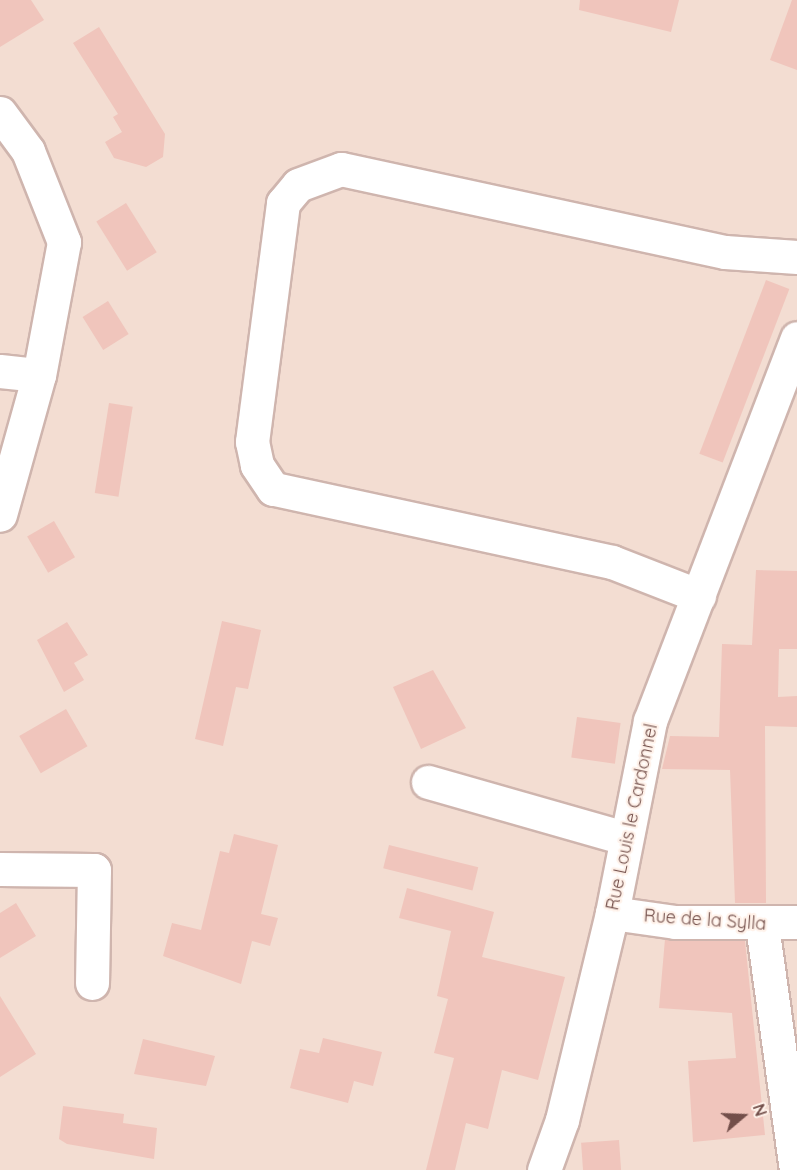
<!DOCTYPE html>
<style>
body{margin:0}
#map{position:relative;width:797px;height:1170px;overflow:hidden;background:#fcede4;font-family:Quicksand,sans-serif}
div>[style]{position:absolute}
.residential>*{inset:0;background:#f3ddd2;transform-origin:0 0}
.building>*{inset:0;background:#f0c5bc;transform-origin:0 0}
.roads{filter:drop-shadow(2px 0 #cfb5ae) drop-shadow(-2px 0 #cfb5ae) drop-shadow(0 2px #cfb5ae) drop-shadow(0 -2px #cfb5ae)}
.minor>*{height:33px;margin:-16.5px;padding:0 16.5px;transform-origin:16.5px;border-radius:16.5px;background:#fff}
span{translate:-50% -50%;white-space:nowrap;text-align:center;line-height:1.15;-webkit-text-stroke:4.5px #fff2ea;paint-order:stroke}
.street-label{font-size:18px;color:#734f4a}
.north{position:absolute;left:713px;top:1086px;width:60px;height:60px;-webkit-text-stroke:4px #fff2ea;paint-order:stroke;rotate:71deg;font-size:16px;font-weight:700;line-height:24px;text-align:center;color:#734f4a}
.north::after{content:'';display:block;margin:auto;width:21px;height:27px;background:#734f4a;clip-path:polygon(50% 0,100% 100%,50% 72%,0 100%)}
</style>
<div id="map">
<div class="residential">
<i style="left:0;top:0;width:797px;height:1170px"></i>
</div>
<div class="building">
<i style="clip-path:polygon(0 0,31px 0,44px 20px,0 47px)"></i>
<i style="clip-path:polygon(580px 0,679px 0,671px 32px,579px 10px)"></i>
<i style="clip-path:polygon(792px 0,797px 0,797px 70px,770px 60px)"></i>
<i style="clip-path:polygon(99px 27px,165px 134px,163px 157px,146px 167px,114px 158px,105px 142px,122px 132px,113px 117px,118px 114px,73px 43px)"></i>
<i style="left:126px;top:203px;width:58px;height:35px;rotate:58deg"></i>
<i style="left:766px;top:280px;width:25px;height:186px;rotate:21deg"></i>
<i style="left:108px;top:301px;width:39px;height:30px;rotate:58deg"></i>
<i style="left:109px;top:403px;width:24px;height:91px;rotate:9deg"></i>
<i style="left:54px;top:521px;width:42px;height:31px;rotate:60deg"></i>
<i style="clip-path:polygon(756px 570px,797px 571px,797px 649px,779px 649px,778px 697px,797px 696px,797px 727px,765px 726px,766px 903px,735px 903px,730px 770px,662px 769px,670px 736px,719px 737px,722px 644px,752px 645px)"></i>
<i style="clip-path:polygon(222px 621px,261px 630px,248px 689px,236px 687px,223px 746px,195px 739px)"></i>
<i style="clip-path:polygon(67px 622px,88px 655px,74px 663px,84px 680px,64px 692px,37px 640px)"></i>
<i style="clip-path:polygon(433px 670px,466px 728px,421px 749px,393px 687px)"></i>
<i style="left:66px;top:709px;width:43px;height:54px;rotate:60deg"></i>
<i style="left:577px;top:717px;width:44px;height:41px;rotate:8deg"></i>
<i style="clip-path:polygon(234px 834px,278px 845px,261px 914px,278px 918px,270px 946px,252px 941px,241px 984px,163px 956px,172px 923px,201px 930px,220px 851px,229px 853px)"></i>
<i style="left:389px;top:845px;width:92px;height:24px;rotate:14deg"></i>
<i style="clip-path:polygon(407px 888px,494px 912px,482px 957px,565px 977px,538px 1080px,502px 1070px,488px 1129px,466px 1123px,455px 1170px,426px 1170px,454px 1058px,434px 1053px,448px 999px,437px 996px,451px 931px,399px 918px)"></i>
<i style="clip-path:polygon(16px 903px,36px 936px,0 958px,0 913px)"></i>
<i style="clip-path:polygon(665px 939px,745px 941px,765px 1135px,693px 1142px,688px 1061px,736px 1058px,732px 1013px,659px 1008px)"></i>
<i style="clip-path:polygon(0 996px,36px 1054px,0 1077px)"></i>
<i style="clip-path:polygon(323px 1038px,382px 1052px,373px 1086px,354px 1081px,348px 1103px,290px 1088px,300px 1049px,319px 1053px)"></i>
<i style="clip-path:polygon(143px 1039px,215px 1056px,206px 1086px,134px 1074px)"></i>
<i style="clip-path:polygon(63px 1106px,124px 1114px,123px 1123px,157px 1128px,154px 1159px,67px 1144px,59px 1139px)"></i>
<i style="left:619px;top:1140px;width:30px;height:38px;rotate:86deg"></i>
</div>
<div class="roads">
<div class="minor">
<i style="left:0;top:113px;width:47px;rotate:53.6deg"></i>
<i style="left:28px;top:151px;width:98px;rotate:68.4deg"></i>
<i style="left:64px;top:242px;width:135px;rotate:100.6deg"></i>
<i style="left:39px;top:375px;width:145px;rotate:105.6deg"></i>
<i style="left:0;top:371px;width:39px;rotate:6deg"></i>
<i style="left:699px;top:596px;width:93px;rotate:-158.7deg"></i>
<i style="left:612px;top:562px;width:347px;rotate:-167.8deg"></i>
<i style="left:273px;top:489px;width:29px;rotate:-124deg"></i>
<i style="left:257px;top:465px;width:24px;rotate:-102deg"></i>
<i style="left:252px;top:442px;width:241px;rotate:-82.6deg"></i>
<i style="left:283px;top:203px;width:23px;rotate:-50deg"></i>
<i style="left:298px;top:185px;width:46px;rotate:-20.4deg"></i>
<i style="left:341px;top:169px;width:393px;rotate:12.2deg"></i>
<i style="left:725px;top:252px;width:72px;rotate:4deg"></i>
<i style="left:428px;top:782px;width:204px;rotate:15.9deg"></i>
<i style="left:0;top:869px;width:94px;rotate:0.6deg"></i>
<i style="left:94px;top:870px;width:113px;rotate:91deg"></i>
<i style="left:612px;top:913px;width:64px;rotate:8.1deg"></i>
<i style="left:675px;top:922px;width:122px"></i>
<i style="left:762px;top:925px;width:247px;rotate:82.1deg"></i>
<i style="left:544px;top:1170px;width:53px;rotate:-70.2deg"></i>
<i style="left:562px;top:1120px;width:213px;rotate:-76.4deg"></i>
<i style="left:612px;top:913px;width:196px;rotate:-78.8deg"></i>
<i style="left:650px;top:721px;width:410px;rotate:-69deg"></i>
</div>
</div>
<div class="street-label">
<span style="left:632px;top:817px;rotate:-78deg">Rue Louis le Cardonnel</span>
<span style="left:705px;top:920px;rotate:4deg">Rue de la Sylla</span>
</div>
<div class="north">N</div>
</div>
